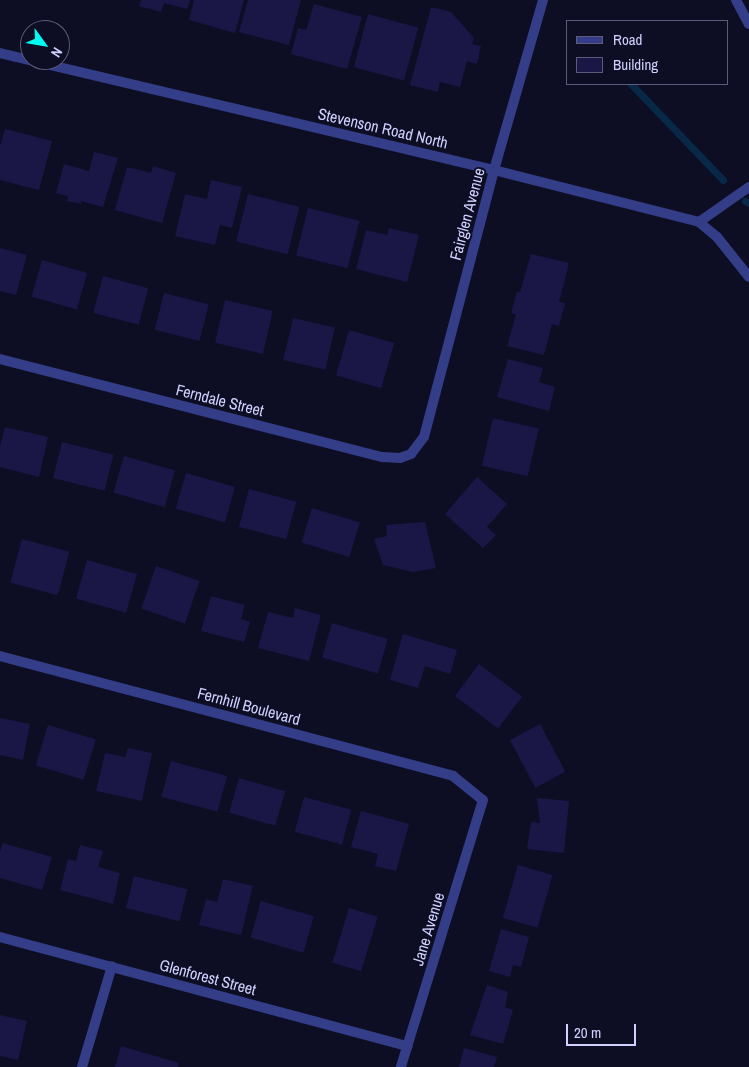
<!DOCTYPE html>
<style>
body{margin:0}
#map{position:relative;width:749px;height:1067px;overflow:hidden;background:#0d0d24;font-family:"Archivo Narrow",sans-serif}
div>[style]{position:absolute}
.stream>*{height:7px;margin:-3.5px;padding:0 3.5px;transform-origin:3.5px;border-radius:3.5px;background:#082848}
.building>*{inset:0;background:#1a1747;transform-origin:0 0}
.service>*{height:10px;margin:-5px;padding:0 5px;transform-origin:5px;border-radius:5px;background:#343d87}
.minor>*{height:10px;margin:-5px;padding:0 5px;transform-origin:5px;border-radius:5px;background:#343d87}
.tertiary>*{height:10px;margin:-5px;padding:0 5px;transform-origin:5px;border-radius:5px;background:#343d87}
span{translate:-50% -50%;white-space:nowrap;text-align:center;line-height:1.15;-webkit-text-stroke:4px #0d0d24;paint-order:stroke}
.street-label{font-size:16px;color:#d0d1ff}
.legend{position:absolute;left:566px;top:20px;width:162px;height:65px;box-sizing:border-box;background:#0d0d24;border:1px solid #5b5b7c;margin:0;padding:6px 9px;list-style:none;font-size:15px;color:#d0d1ff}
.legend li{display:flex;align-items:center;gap:10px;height:25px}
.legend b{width:25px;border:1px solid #5b5b7c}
.north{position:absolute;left:20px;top:20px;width:50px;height:50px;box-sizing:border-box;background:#0d0d24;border:1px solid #5b5b7c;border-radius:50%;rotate:122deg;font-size:14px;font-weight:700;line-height:20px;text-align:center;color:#d0d1ff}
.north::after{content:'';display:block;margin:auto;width:18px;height:22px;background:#00fbf1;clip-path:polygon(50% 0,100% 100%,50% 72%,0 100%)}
.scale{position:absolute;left:566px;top:1024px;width:70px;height:22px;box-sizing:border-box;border:2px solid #d0d1ff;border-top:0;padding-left:6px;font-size:15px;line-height:18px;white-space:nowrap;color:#d0d1ff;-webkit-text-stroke:4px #0d0d24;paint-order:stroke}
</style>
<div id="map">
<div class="stream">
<i style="left:631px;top:84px;width:133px;rotate:46.2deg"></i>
<i style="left:745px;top:201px;width:4px;rotate:27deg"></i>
</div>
<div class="building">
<i style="clip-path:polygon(141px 0,190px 0,187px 9px,164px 3px,161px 12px,139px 6px)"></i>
<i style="clip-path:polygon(194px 0,244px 0,235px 33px,189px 20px)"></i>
<i style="clip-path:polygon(248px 0,301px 0,289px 45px,239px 32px)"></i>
<i style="clip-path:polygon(314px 4px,362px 17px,347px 69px,291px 54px,298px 28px,306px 30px)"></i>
<i style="clip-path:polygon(431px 7px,451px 12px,474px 38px,472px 44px,481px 46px,477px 64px,467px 61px,460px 87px,440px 82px,438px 92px,410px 85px)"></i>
<i style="left:368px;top:14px;width:52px;height:55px;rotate:15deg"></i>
<i style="clip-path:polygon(5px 129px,52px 141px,39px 190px,0 180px,0 146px)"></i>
<i style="clip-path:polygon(94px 152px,118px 158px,103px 207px,81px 201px,81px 204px,67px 201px,68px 196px,56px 193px,64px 164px,89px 171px)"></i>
<i style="clip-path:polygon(153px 166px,176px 173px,162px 223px,115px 210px,127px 167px,151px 173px)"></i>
<i style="clip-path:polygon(211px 180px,242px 187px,232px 228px,220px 225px,215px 245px,175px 236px,185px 194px,207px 199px)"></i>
<i style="left:248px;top:194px;width:53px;height:49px;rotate:14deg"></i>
<i style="left:308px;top:208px;width:53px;height:49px;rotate:14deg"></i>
<i style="clip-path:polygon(389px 228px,419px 235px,407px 282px,356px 269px,366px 230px,387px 235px)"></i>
<i style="clip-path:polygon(0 248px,27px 255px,16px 295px,0 291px)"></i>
<i style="clip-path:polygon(531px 254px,569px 263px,559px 302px,565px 303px,559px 326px,552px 324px,544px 355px,507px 346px,516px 315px,511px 313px,517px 292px,520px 292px)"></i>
<i style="left:42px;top:260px;width:47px;height:38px;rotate:16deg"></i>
<i style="left:103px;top:276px;width:47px;height:38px;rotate:15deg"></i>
<i style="left:164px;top:293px;width:46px;height:38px;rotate:14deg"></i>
<i style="left:225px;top:300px;width:49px;height:44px;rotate:13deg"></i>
<i style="left:293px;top:318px;width:43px;height:43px;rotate:13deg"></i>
<i style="left:349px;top:330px;width:47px;height:47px;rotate:16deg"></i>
<i style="clip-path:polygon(508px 359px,543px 368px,539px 382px,555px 387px,549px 411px,497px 397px)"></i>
<i style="left:493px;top:418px;width:47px;height:49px;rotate:13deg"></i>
<i style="clip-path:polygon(5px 427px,48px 437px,39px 477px,0 467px,0 446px)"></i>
<i style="left:62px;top:442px;width:53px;height:37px;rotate:14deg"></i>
<i style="left:124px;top:456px;width:53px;height:38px;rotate:16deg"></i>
<i style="left:186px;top:473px;width:51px;height:37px;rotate:16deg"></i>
<i style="clip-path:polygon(477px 477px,507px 504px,487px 527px,496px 535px,483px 548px,445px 514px)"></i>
<i style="left:249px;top:489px;width:49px;height:39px;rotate:15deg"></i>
<i style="left:312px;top:508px;width:50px;height:36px;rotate:17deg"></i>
<i style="clip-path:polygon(425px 522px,436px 568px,413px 572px,383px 565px,374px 539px,387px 536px,386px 525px)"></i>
<i style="left:22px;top:539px;width:49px;height:45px;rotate:15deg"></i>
<i style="left:87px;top:560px;width:52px;height:40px;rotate:16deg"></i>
<i style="left:156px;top:566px;width:46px;height:45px;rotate:19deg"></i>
<i style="clip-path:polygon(211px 596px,245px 605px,241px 619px,250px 622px,244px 642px,201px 631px)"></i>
<i style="clip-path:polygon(295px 608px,321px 615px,309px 661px,258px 648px,268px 612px,293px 618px)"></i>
<i style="left:332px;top:623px;width:58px;height:36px;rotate:16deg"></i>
<i style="clip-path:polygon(403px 634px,457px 650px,450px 674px,425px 666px,418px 688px,390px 680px)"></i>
<i style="left:479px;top:664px;width:54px;height:40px;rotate:37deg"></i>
<i style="clip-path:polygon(0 718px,30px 724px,23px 760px,0 755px)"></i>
<i style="left:540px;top:724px;width:54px;height:34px;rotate:62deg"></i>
<i style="left:48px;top:725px;width:50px;height:42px;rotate:17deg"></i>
<i style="clip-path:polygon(128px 748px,152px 753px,142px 801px,96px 791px,105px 753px,125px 757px)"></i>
<i style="left:171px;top:761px;width:58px;height:37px;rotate:15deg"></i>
<i style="left:239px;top:778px;width:48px;height:36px;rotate:16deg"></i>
<i style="left:304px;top:797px;width:49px;height:36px;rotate:15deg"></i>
<i style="clip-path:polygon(537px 798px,569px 801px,564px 853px,527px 849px,531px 822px,540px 823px)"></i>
<i style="clip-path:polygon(361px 811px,409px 824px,396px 871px,375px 866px,378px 854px,351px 847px)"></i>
<i style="clip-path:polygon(3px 843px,52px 857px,42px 890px,0 878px,0 852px)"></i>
<i style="clip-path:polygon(80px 845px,103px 851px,98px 867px,120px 873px,113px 904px,60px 890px,68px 859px,76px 861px)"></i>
<i style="left:518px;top:865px;width:36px;height:55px;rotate:16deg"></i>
<i style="left:134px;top:876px;width:55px;height:33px;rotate:14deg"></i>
<i style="clip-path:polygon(223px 879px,253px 886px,241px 935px,199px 925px,206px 899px,217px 902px)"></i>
<i style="left:261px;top:901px;width:55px;height:38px;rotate:16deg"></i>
<i style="left:349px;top:908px;width:30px;height:57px;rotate:17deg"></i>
<i style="clip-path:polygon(501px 929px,529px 937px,521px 967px,513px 965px,510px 977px,489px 971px)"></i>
<i style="clip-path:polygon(487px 985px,508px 992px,505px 1007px,513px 1010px,503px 1044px,470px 1035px)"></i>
<i style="clip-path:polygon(0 1015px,27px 1021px,18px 1060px,0 1056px)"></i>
<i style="clip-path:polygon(121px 1046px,179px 1063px,178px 1067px,115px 1067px)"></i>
<i style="clip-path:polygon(464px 1048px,497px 1057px,494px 1067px,459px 1067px)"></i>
</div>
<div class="service">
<i style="left:736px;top:0;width:27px;rotate:62deg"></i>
<i style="left:699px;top:222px;width:23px;rotate:40deg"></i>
<i style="left:717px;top:237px;width:51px;rotate:51.3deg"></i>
</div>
<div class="minor">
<i style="left:0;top:359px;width:395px;rotate:14.4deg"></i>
<i style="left:383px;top:457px;width:17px;rotate:3deg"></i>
<i style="left:400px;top:458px;width:12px;rotate:-20deg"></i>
<i style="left:411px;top:454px;width:21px;rotate:-53deg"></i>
<i style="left:424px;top:437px;width:276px;rotate:-75.3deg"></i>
<i style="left:494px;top:170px;width:177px;rotate:-73.9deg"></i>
<i style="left:0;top:656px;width:469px;rotate:14.8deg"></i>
<i style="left:453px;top:776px;width:38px;rotate:39deg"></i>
<i style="left:483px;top:800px;width:279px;rotate:107.1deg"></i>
<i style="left:0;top:937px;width:422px;rotate:15deg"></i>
<i style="left:82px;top:1067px;width:105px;rotate:-73.5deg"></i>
</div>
<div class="tertiary">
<i style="left:0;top:53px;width:508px;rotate:13.32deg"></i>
<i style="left:494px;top:170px;width:211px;rotate:14.2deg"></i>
<i style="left:699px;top:222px;width:61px;rotate:-35deg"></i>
</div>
<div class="street-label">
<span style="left:383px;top:128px;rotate:13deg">Stevenson Road North</span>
<span style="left:467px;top:214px;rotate:-75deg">Fairglen Avenue</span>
<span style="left:220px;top:400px;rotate:14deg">Ferndale Street</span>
<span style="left:249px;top:706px;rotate:15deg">Fernhill Boulevard</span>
<span style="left:428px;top:929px;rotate:-73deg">Jane Avenue</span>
<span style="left:208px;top:977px;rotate:15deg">Glenforest Street</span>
</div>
<ul class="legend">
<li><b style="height:6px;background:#343d87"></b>Road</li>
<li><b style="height:14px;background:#1a1747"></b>Building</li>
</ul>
<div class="north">N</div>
<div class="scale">20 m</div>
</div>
